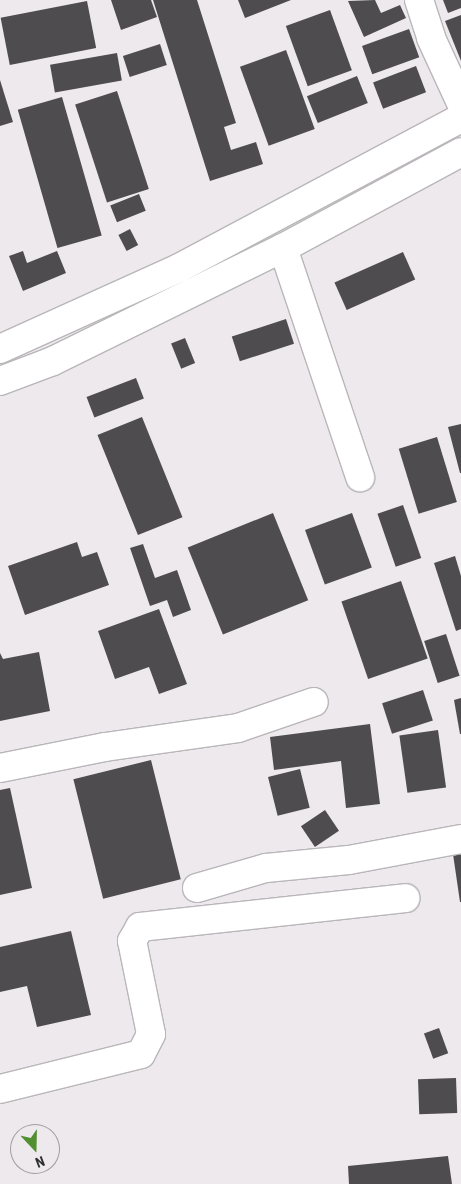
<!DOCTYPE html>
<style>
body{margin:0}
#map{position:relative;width:461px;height:1184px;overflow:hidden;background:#ede9ed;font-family:"Roboto Condensed",sans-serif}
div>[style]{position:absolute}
.building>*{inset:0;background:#4f4c4f;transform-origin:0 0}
.roads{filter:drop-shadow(1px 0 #b9b6b9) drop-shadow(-1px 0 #b9b6b9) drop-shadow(0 1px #b9b6b9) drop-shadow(0 -1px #b9b6b9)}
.minor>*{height:28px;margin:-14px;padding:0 14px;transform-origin:14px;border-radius:14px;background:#fff}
span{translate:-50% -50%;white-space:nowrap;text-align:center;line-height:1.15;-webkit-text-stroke:5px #ede9ed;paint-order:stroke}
.north{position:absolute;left:10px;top:1124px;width:50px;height:50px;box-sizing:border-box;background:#ede9ed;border:1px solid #a19fa1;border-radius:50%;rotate:159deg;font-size:14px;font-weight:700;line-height:20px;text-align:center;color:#302f30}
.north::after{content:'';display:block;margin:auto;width:18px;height:22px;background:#518f30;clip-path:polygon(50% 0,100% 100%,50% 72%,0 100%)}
</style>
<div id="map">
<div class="building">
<i style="clip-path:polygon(111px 0,151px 0,157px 17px,121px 30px)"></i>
<i style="clip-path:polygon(153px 0,197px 0,236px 123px,224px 127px,231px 150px,256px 142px,263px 164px,210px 181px)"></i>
<i style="clip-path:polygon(238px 0,291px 0,245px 18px)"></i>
<i style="clip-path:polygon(375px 0,381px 13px,400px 5px,406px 18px,364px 37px,348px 1px)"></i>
<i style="clip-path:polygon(443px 0,461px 0,461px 8px,448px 13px)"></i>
<i style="left:87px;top:1px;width:48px;height:88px;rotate:79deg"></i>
<i style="left:330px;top:10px;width:64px;height:47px;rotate:70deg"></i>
<i style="clip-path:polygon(461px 15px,461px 61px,445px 21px)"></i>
<i style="left:409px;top:29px;width:30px;height:50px;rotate:70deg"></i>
<i style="left:160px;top:44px;width:22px;height:39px;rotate:72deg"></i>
<i style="left:286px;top:50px;width:84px;height:49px;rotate:70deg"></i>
<i style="left:117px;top:53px;width:28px;height:68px;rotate:80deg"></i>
<i style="left:416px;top:66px;width:28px;height:46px;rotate:69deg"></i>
<i style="left:357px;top:76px;width:29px;height:54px;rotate:68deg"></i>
<i style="clip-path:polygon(0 80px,13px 122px,0 126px)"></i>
<i style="left:117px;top:91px;width:103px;height:44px;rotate:72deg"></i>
<i style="left:62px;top:97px;width:144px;height:46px;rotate:74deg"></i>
<i style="left:139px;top:194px;width:18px;height:31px;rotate:68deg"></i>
<i style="left:130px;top:229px;width:18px;height:13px;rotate:63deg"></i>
<i style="clip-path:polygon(23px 251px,27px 263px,57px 251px,66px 273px,23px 291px,9px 256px)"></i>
<i style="left:403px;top:252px;width:30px;height:75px;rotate:66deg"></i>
<i style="left:286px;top:319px;width:26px;height:57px;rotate:72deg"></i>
<i style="left:185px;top:338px;width:27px;height:15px;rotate:68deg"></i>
<i style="left:136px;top:378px;width:22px;height:53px;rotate:69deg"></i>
<i style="left:142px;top:417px;width:108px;height:48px;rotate:68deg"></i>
<i style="clip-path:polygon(461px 424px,461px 473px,460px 473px,448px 427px)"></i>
<i style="left:437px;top:437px;width:68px;height:40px;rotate:73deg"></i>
<i style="left:403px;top:505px;width:56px;height:27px;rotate:71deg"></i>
<i style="left:273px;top:513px;width:94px;height:92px;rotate:68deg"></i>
<i style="left:352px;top:513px;width:58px;height:50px;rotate:70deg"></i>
<i style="clip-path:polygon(77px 542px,82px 557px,97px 552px,109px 585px,25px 615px,8px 566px)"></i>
<i style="clip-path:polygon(143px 544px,155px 578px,177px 570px,191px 610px,173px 617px,167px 600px,150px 606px,130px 548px)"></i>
<i style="clip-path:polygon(455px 556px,461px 576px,461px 629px,456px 631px,434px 563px)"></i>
<i style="left:401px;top:581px;width:82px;height:63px;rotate:71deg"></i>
<i style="clip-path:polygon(159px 609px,187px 684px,159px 694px,149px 667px,115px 679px,98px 631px)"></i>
<i style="left:446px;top:634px;width:44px;height:23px;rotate:72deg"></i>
<i style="clip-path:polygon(39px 652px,50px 711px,0 721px,0 653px,3px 659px)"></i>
<i style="left:423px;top:690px;width:32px;height:43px;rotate:72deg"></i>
<i style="clip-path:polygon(461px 698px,461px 734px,460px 734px,454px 700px)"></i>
<i style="clip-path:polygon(370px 724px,380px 804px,346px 808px,341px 761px,274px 770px,270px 737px)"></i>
<i style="left:438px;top:730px;width:58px;height:39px;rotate:82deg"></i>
<i style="left:151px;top:760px;width:123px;height:80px;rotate:76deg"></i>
<i style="left:300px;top:769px;width:40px;height:33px;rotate:76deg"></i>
<i style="clip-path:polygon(10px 788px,32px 888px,0 895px,0 790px)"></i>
<i style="left:325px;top:810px;width:25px;height:29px;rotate:56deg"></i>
<i style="clip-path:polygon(461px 852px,461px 902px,460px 902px,453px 854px)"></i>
<i style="clip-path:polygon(71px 931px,91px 1015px,37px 1027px,27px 986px,0 992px,0 947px)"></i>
<i style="left:439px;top:1028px;width:27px;height:16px;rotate:70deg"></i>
<i style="left:456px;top:1078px;width:35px;height:38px;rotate:88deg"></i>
<i style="clip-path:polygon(448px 1156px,452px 1184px,349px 1184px,348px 1166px)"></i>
</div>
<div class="roads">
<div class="minor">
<i style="left:419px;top:0;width:40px;rotate:72deg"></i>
<i style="left:431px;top:38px;width:72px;rotate:65.2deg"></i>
<i style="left:283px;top:248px;width:242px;rotate:71.4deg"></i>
<i style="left:0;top:349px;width:196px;rotate:-24.3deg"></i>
<i style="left:179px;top:268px;width:319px;rotate:-28deg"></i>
<i style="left:0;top:381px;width:57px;rotate:-20.7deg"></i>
<i style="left:53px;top:361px;width:256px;rotate:-26.2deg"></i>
<i style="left:283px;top:248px;width:202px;rotate:-28.3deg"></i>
<i style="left:0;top:768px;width:107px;rotate:-11.3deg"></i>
<i style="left:105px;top:747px;width:134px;rotate:-8.1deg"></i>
<i style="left:238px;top:728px;width:80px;rotate:-18.9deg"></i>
<i style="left:197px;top:888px;width:72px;rotate:-16.2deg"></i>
<i style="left:266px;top:868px;width:83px;rotate:-5.5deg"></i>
<i style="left:349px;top:860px;width:114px;rotate:-10.6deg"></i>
<i style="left:0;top:1089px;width:145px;rotate:-13.9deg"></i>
<i style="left:141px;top:1054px;width:22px;rotate:-63deg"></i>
<i style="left:151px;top:1034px;width:95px;rotate:-101.5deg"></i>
<i style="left:132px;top:941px;width:16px;rotate:-60deg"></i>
<i style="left:140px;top:927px;width:267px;rotate:-6.2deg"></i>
</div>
</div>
<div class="north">N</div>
</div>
